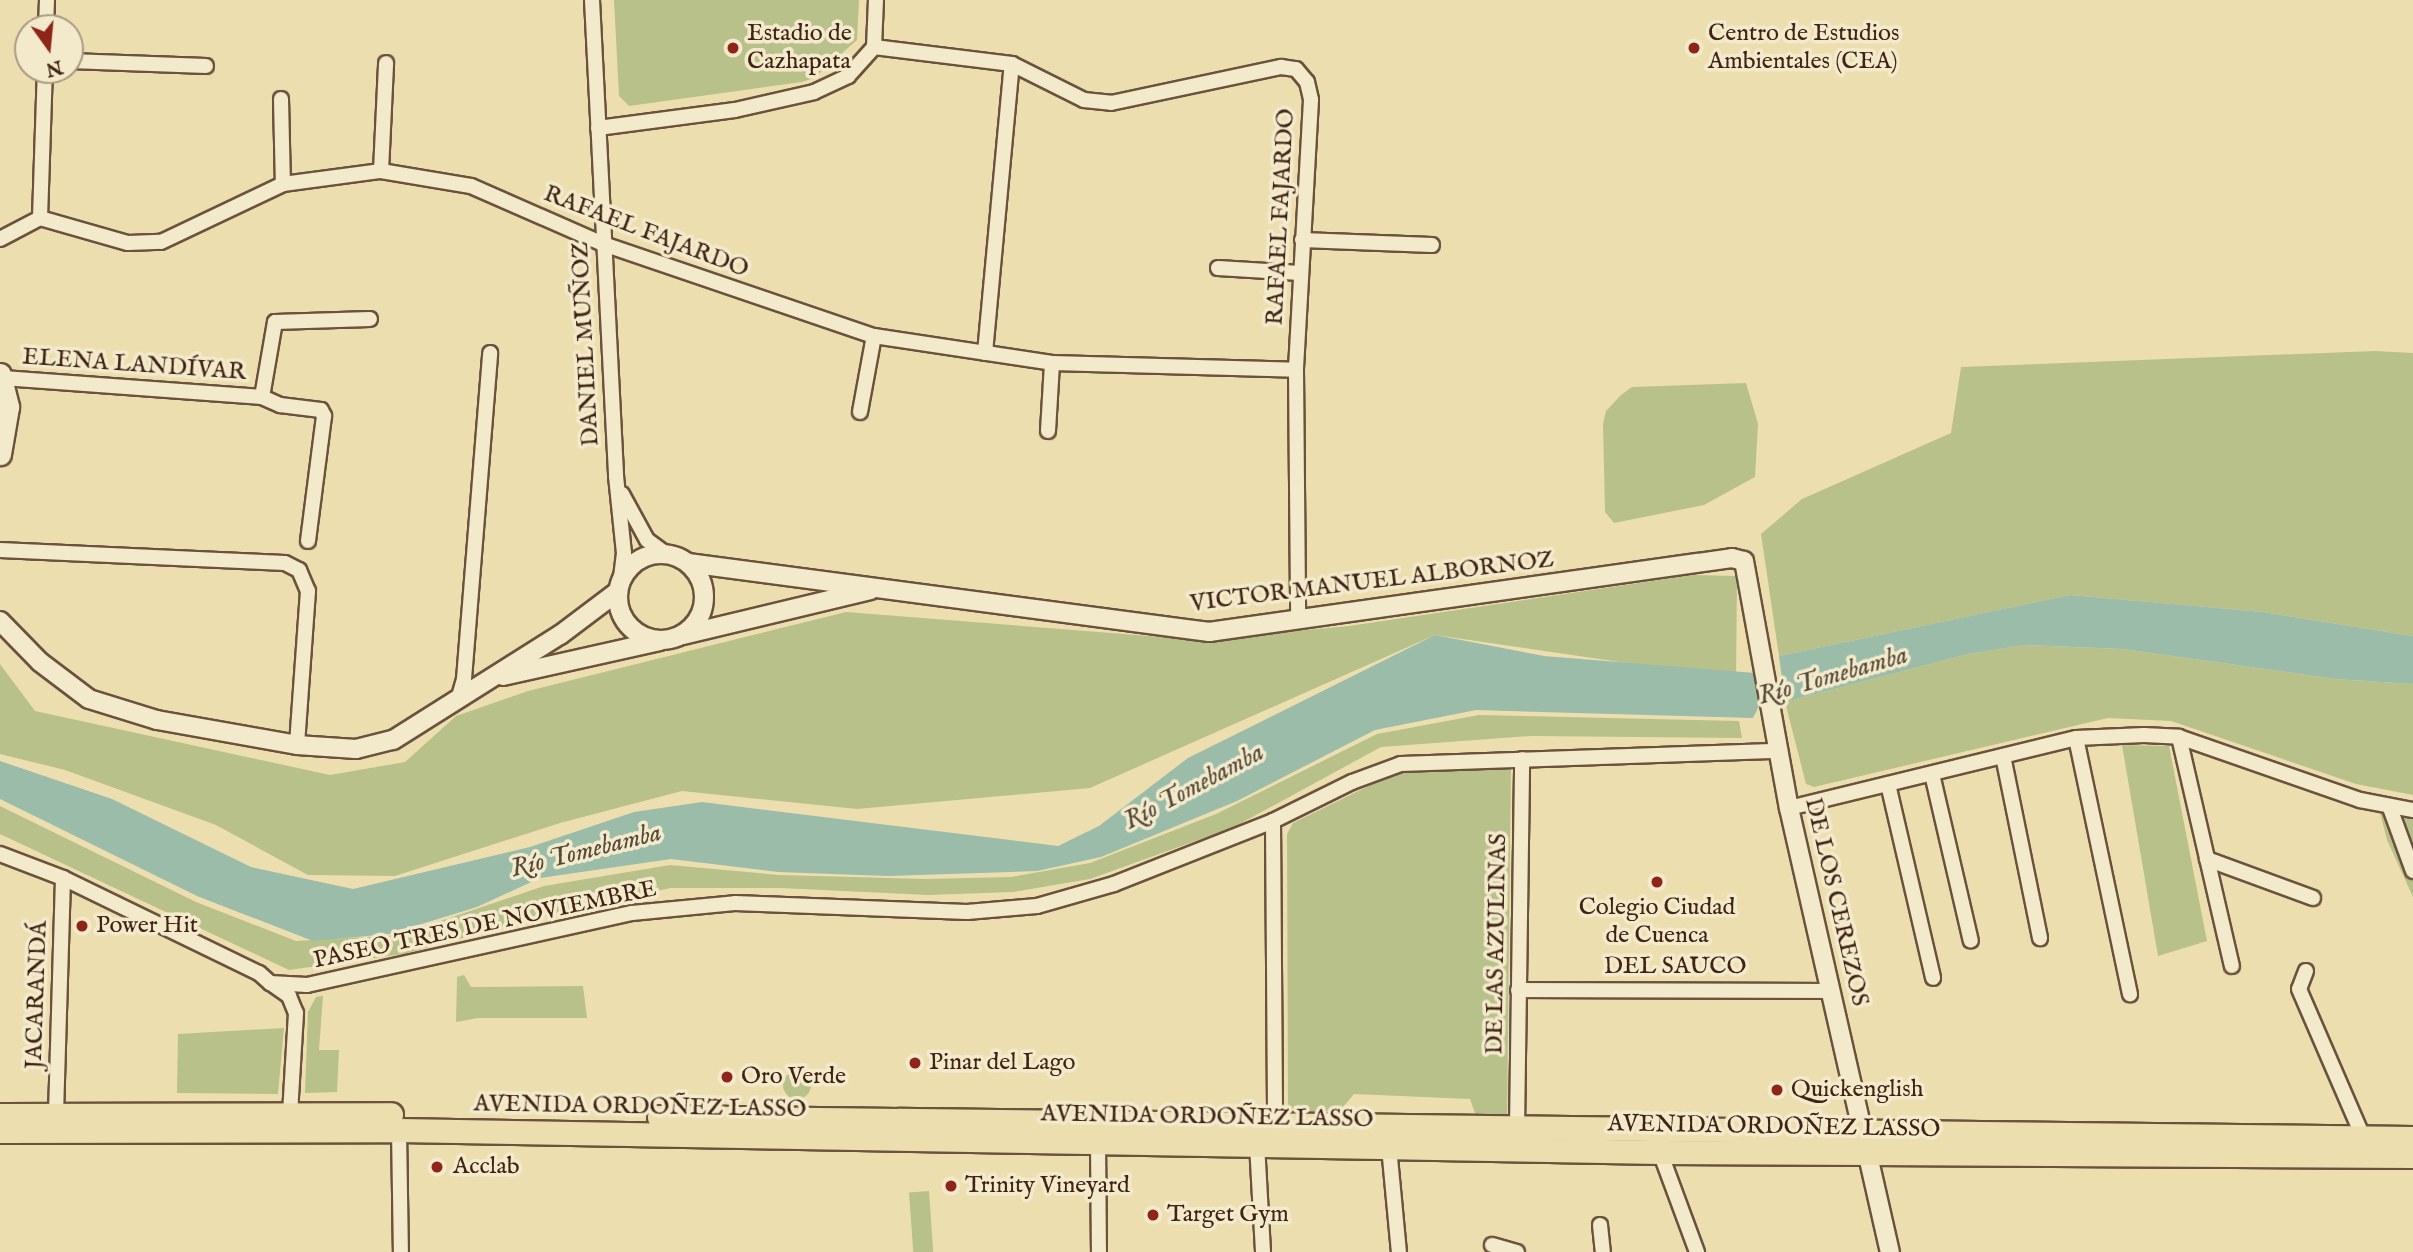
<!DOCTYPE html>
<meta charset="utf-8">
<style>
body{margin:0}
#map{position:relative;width:2413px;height:1252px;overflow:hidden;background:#eddeb0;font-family:"IM FELL English",serif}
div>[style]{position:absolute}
.green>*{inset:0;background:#b9c18b;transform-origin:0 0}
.round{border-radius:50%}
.water>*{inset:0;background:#9abca8}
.roads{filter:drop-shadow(2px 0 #6b523c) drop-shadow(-2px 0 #6b523c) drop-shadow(0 2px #6b523c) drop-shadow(0 -2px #6b523c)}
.minor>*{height:14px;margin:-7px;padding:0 7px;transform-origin:7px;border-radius:7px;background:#f3eacc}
.tertiary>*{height:18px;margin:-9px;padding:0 9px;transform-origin:9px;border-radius:9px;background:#f3eacc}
.tertiary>.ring{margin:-9px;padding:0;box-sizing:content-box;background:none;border:18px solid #f3eacc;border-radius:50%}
.secondary>*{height:21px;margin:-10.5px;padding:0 10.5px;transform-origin:10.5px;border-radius:10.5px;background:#f3eacc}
.primary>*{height:23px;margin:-11.5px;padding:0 11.5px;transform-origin:11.5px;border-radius:11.5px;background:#eddeb0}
.dots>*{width:19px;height:19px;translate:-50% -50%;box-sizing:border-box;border:4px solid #f3eacc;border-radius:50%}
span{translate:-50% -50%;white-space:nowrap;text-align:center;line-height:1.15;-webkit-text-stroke:7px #f3eacc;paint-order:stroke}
.poi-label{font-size:24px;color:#402315}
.left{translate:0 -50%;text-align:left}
.street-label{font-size:24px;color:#402315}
.water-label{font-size:26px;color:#56493a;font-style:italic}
.north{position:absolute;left:14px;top:14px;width:70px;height:70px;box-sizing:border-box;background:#f3eacc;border:2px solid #ab9a83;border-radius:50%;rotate:165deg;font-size:19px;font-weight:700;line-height:28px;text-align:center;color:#402315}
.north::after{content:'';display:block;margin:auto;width:24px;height:32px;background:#8f2418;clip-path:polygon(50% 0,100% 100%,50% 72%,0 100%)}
</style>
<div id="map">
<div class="green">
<i style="clip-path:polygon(614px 0,859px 0,857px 40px,814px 78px,802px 82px,629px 106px,619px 96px)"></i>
<i style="clip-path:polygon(2375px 351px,2413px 353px,2413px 636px,2263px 612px,2070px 595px,1779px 656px,1761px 534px,1802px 499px,1951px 433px,1961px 367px)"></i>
<i style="clip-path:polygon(1746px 383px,1758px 424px,1755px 477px,1704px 505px,1614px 523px,1605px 512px,1603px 424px,1606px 411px,1621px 395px,1632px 387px)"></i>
<i style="clip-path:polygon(1693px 575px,1737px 576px,1736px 679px,1435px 635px,1090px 788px,857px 809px,682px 791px,560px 823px,395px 876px,308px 875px,216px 825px,65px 770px,0 754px,0 664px,35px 711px,330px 775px,405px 762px,456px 716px,528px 691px,846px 612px,1200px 640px,1349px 626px)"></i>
<i style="clip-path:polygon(2024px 645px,2123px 649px,2335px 679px,2413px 684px,2413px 795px,2356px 784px,2171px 721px,2108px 718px,1814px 787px,1806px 784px,1785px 702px,1968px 654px)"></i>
<i style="clip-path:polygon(1479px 715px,1739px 721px,1742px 738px,1531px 736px,1381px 747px,1234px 827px,1090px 879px,1013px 892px,928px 895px,780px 888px,671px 888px,571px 909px,403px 954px,289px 970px,0 834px,0 806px,196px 902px,296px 941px,399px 935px,544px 886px,670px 865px,779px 875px,925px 879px,1011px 877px,1090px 863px,1216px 814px,1377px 734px)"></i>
<i style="clip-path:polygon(2122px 745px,2169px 746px,2207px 941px,2158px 956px)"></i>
<i style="clip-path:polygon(1511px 768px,1507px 1121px,1477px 1119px,1470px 1099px,1354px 1094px,1338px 1113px,1288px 1112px,1287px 834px,1293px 823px,1397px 772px)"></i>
<i style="clip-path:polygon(2380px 813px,2413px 818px,2413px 897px,2387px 840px)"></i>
<i style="clip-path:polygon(464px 975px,471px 987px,583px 986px,587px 1018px,478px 1018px,456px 1022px,457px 977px)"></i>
<i style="clip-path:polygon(323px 996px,319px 1050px,339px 1050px,337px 1092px,305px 1093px,308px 1012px,316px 997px)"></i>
<i style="clip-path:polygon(284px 1028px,278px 1094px,177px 1093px,178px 1034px)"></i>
<i class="round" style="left:783px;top:1071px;width:28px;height:28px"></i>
<i style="left:929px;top:1191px;width:61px;height:20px;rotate:86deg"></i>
</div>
<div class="water">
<i style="clip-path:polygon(2070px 595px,2263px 612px,2413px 636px,2413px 684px,2335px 679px,2123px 649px,2024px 645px,1968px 654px,1785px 702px,1779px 656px)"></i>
<i style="clip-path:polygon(1435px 635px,1544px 656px,1755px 673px,1759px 706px,1753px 718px,1476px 710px,1375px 730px,1237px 801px,1101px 857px,1037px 871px,888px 876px,778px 872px,671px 859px,540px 878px,477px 907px,389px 934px,313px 941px,197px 896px,0 799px,0 761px,112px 799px,251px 867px,353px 889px,530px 847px,634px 812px,702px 802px,1058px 846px,1099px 826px,1188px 758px)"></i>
</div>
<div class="roads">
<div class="minor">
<i style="left:592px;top:0;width:477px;rotate:87.1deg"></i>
<i style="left:616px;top:476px;width:77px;rotate:84.1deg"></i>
<i style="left:624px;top:553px;width:26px;rotate:97deg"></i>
<i style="left:46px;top:28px;width:28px;rotate:-88deg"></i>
<i style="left:874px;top:47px;width:139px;rotate:7deg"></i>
<i style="left:1012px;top:64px;width:80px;rotate:26.6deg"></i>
<i style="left:1084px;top:100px;width:27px;rotate:6deg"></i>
<i style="left:1111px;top:103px;width:174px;rotate:-12deg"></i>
<i style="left:1281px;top:67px;width:15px;rotate:8deg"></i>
<i style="left:1296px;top:69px;width:17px;rotate:50deg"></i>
<i style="left:1307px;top:82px;width:18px;rotate:77deg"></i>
<i style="left:1311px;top:100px;width:270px;rotate:93.2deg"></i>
<i style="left:1296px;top:370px;width:251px;rotate:89.5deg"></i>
<i style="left:70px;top:61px;width:136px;rotate:2.1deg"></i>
<i style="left:281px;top:99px;width:85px;rotate:88.7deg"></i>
<i style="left:598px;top:128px;width:138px;rotate:-7.5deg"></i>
<i style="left:735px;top:110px;width:81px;rotate:-12.8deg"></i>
<i style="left:814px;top:92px;width:38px;rotate:-25deg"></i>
<i style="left:848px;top:76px;width:39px;rotate:-48deg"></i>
<i style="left:874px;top:47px;width:47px;rotate:-87.6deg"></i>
<i style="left:381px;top:171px;width:108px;rotate:-87.3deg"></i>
<i style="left:40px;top:218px;width:148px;rotate:-88.1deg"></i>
<i style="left:0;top:239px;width:45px;rotate:-27.7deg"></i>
<i style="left:40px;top:218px;width:91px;rotate:15.9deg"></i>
<i style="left:128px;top:243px;width:33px;rotate:-2deg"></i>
<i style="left:161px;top:242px;width:135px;rotate:-25.4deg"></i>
<i style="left:283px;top:184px;width:99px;rotate:-7.6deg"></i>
<i style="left:381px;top:171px;width:91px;rotate:9.5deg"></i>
<i style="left:471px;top:186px;width:144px;rotate:23.7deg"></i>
<i style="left:603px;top:244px;width:286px;rotate:18.8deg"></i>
<i style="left:874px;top:336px;width:180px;rotate:8.6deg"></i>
<i style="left:1052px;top:363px;width:244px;rotate:1.6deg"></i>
<i style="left:1302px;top:240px;width:130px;rotate:2.2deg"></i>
<i style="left:1218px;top:268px;width:82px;rotate:3.5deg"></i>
<i style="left:985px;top:353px;width:290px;rotate:-84.7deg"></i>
<i style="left:3px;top:378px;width:260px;rotate:4.2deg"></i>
<i style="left:262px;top:397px;width:20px;rotate:24deg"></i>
<i style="left:280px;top:405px;width:41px;rotate:7deg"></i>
<i style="left:321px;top:410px;width:7px;rotate:63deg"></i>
<i style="left:324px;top:416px;width:126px;rotate:97.3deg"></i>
<i style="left:262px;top:397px;width:76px;rotate:-80.2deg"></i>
<i style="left:275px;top:322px;width:95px;rotate:-1.8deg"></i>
<i style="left:860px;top:412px;width:77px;rotate:-79.6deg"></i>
<i style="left:1048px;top:431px;width:68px;rotate:-86.6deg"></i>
<i style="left:622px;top:494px;width:52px;rotate:61.5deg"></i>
<i style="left:647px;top:540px;width:24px;rotate:36deg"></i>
<i style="left:0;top:550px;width:285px;rotate:2.6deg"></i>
<i style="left:285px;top:563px;width:16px;rotate:27deg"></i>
<i style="left:299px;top:570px;width:23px;rotate:67deg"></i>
<i style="left:308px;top:591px;width:154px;rotate:94.1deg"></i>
<i style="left:458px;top:700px;width:22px;rotate:-74deg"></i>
<i style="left:464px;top:679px;width:327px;rotate:-85.4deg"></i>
<i style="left:2179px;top:737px;width:235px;rotate:77deg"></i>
<i style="left:2076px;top:738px;width:262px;rotate:78.1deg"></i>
<i style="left:2003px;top:756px;width:186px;rotate:78.5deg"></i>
<i style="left:1932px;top:774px;width:171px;rotate:76.9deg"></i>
<i style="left:1888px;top:784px;width:199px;rotate:76.9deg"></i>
<i style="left:1789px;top:808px;width:295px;rotate:-13.7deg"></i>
<i style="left:2076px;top:738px;width:68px;rotate:-2.5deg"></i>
<i style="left:2144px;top:735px;width:35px;rotate:3deg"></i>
<i style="left:2179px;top:737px;width:192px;rotate:19.2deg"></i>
<i style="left:2360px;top:800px;width:54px;rotate:10.7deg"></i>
<i style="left:2390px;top:808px;width:67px;rotate:69.9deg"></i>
<i style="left:1273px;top:821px;width:301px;rotate:89.6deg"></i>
<i style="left:0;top:854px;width:67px;rotate:20.9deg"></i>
<i style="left:63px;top:878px;width:218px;rotate:25.9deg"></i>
<i style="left:259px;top:973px;width:15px;rotate:42deg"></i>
<i style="left:270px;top:983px;width:37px;rotate:3deg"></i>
<i style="left:307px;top:985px;width:333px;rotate:-12.5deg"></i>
<i style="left:632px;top:913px;width:103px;rotate:-5.5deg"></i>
<i style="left:735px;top:903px;width:232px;rotate:2.2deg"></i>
<i style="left:967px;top:912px;width:70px;rotate:-4.9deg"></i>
<i style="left:1037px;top:906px;width:80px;rotate:-15.9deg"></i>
<i style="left:1114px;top:884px;width:171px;rotate:-21.6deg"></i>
<i style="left:1273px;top:821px;width:88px;rotate:-26.3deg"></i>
<i style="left:1352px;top:782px;width:52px;rotate:-20.2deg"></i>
<i style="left:1401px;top:764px;width:378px;rotate:-2deg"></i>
<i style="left:2207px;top:859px;width:113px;rotate:20.2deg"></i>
<i style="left:2306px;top:971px;width:19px;rotate:111deg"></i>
<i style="left:2299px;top:989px;width:161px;rotate:66.6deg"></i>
<i style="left:272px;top:984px;width:21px;rotate:35deg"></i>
<i style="left:289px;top:996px;width:18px;rotate:68deg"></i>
<i style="left:296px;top:1013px;width:100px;rotate:93.4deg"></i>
<i style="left:1518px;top:990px;width:312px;rotate:0.2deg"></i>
<i style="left:56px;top:1114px;width:236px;rotate:-88.3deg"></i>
<i style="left:1517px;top:1129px;width:370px;rotate:-89.2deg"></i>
<i style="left:399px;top:1130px;width:122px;rotate:89.1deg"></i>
<i style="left:1098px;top:1141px;width:111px;rotate:89.5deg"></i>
<i style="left:1257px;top:1144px;width:108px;rotate:86.8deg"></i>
<i style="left:1389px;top:1147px;width:105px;rotate:84.6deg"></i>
<i style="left:1660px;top:1152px;width:107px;rotate:69.7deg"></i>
<i style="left:1600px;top:1225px;width:27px;rotate:84deg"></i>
<i style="left:1492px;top:1245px;width:26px;rotate:16deg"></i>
</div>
<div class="tertiary">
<i class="ring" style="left:618px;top:554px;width:68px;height:68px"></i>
<i style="left:688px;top:563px;width:526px;rotate:7.54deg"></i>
<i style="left:1209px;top:632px;width:528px;rotate:-8.05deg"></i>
<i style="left:1732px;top:558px;width:12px;rotate:14deg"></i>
<i style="left:1744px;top:561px;width:251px;rotate:79.7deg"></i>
<i style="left:1789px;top:808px;width:455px;rotate:77.2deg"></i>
<i style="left:0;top:621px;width:57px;rotate:45.7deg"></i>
<i style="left:40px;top:662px;width:61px;rotate:37.1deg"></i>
<i style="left:89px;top:699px;width:71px;rotate:17.2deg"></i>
<i style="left:157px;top:720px;width:142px;rotate:10.1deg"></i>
<i style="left:297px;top:745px;width:59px;rotate:3.9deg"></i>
<i style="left:356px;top:749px;width:38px;rotate:-14deg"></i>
<i style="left:393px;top:740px;width:197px;rotate:-32.2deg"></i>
<i style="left:560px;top:635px;width:71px;rotate:-37deg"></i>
<i style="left:683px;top:635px;width:192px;rotate:-13.5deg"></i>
<i style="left:503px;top:676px;width:161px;rotate:-12.6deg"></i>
</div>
<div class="secondary">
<i style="left:0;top:374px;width:34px;rotate:76deg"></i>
<i style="left:8px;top:407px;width:48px;rotate:99.7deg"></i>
</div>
<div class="primary">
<i style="left:0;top:1115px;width:391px;rotate:-0.1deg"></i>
<i style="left:659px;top:1117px;width:1754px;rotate:0.69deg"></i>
<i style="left:0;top:1131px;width:399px;rotate:-0.1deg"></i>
<i style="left:399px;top:1130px;width:1261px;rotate:1deg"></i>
<i style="left:1660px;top:1152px;width:753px;rotate:0.3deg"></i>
</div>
</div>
<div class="dots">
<i style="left:733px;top:48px;background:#8f2418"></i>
<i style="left:1694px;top:48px;background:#8f2418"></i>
<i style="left:1657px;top:882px;background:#8f2418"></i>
<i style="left:82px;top:926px;background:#8f2418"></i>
<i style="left:915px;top:1063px;background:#8f2418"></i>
<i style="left:727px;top:1077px;background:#8f2418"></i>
<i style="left:1777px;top:1090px;background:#8f2418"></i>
<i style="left:437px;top:1167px;background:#8f2418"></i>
<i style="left:951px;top:1186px;background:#8f2418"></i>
<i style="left:1153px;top:1215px;background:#8f2418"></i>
</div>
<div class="poi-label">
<span class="left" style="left:747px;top:48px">Estadio de<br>Cazhapata</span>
<span class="left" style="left:1708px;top:48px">Centro de Estudios<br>Ambientales (CEA)</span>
<span style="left:1657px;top:922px">Colegio Ciudad<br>de Cuenca</span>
<span class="left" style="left:96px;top:926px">Power Hit</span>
<span class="left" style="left:929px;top:1063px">Pinar del Lago</span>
<span class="left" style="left:741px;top:1077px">Oro Verde</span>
<span class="left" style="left:1791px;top:1090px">Quickenglish</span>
<span class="left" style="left:453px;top:1167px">Acclab</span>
<span class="left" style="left:965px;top:1186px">Trinity Vineyard</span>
<span class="left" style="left:1167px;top:1215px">Target Gym</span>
</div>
<div class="street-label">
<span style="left:1281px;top:217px;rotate:-87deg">RAFAEL FAJARDO</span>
<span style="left:646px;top:232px;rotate:21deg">RAFAEL FAJARDO</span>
<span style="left:586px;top:344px;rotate:-93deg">DANIEL MUÑOZ</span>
<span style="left:134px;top:365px;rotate:4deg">ELENA LANDÍVAR</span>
<span style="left:1372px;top:582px;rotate:-7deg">VICTOR MANUEL ALBORNOZ</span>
<span style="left:1836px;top:902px;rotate:77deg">DE LOS CEREZOS</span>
<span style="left:485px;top:925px;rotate:-12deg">PASEO TRES DE NOVIEMBRE</span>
<span style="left:1497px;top:944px;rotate:-89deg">DE LAS AZULINAS</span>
<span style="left:1675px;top:967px">DEL SAUCO</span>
<span style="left:37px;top:995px;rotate:-88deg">JACARANDÁ</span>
<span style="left:640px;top:1107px;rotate:1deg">AVENIDA ORDOÑEZ LASSO</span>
<span style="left:1207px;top:1117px;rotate:1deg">AVENIDA ORDOÑEZ LASSO</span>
<span style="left:1774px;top:1127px;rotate:1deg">AVENIDA ORDOÑEZ LASSO</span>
</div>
<div class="water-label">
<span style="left:1833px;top:676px;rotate:-16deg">Río Tomebamba</span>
<span style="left:1194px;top:787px;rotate:-28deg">Río Tomebamba</span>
<span style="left:586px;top:851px;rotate:-14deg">Río Tomebamba</span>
</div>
<div class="north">N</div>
</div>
